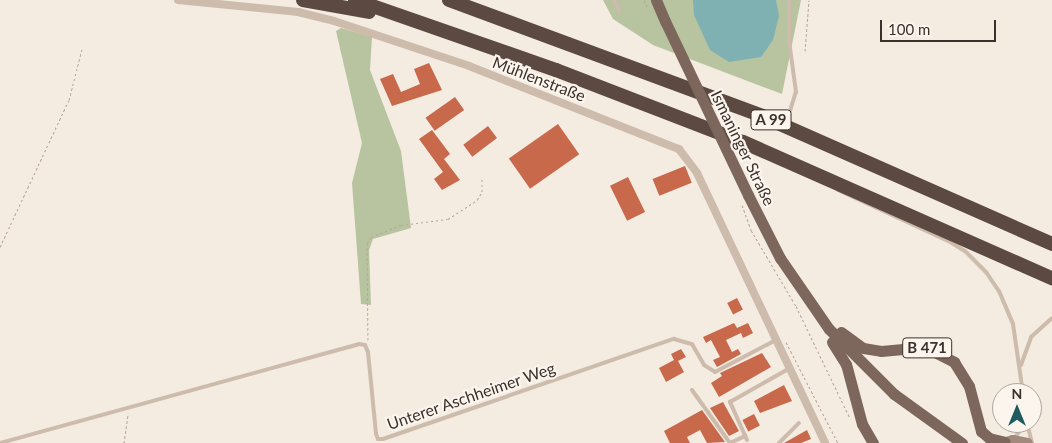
<!DOCTYPE html>
<meta charset="utf-8">
<style>
body{margin:0}
#map{position:relative;width:1052px;height:443px;overflow:hidden;background:#f4ebe1;font-family:Lato,sans-serif}
div>[style]{position:absolute}
.green>*{inset:0;background:#b8c4a0}
.water>*{inset:0;background:#7fb0b2}
.building>*{inset:0;background:#c8694b;transform-origin:0 0}
.path>*{height:1px;margin-top:-0.5px;transform-origin:0;background:repeating-linear-gradient(90deg,#b9a596 0 2.5px,transparent 0 5px)}
.lane>*{height:4px;margin:-2px;padding:0 2px;transform-origin:2px;border-radius:2px;background:#cdbbac}
.street>*{height:8px;margin:-4px;padding:0 4px;transform-origin:4px;border-radius:4px;background:#cdbbac}
.secondary>*{height:10px;margin:-5px;padding:0 5px;transform-origin:5px;border-radius:5px;background:#a18a7d}
.primary>*{height:11px;margin:-5.5px;padding:0 5.5px;transform-origin:5.5px;border-radius:5.5px;background:#7d675c}
.highway>*{height:14px;margin:-7px;padding:0 7px;transform-origin:7px;border-radius:7px;background:#5c4a42}
.primary-bridge>*{height:11px;margin:-5.5px;padding:0 5.5px;transform-origin:5.5px;border-radius:5.5px;background:#7d675c}
span{translate:-50% -50%;white-space:nowrap;text-align:center;line-height:1.15;-webkit-text-stroke:4.5px #fbf5ee;paint-order:stroke}
.shield-label span{padding:1px 4px;background:#fbf5ee;border:1px solid;border-radius:4px;-webkit-text-stroke-width:0}
.shield-label{font-size:15px;color:#3b302b;font-weight:700}
.street-label{font-size:16px;color:#3b302b}
.north{position:absolute;left:992px;top:383px;width:50px;height:50px;box-sizing:border-box;background:#fbf5ee;border:1px solid #aea6a0;border-radius:50%;rotate:0deg;font-size:14px;font-weight:700;line-height:20px;text-align:center;color:#3b302b}
.north::after{content:'';display:block;margin:auto;width:18px;height:22px;background:#1f5a5e;clip-path:polygon(50% 0,100% 100%,50% 72%,0 100%)}
.scale{position:absolute;left:880px;top:20px;width:116px;height:22px;box-sizing:border-box;border:2px solid #3b302b;border-top:0;padding-left:6px;font-size:15px;line-height:18px;white-space:nowrap;color:#3b302b;-webkit-text-stroke:4px #fbf5ee;paint-order:stroke}
</style>
<div id="map">
<div class="green">
<i style="clip-path:polygon(603px 0,801px 0,782px 94px,653px 45px,613px 19px)"></i>
<i style="clip-path:polygon(341px 28px,372px 37px,370px 70px,401px 151px,411px 228px,373px 239px,369px 250px,371px 305px,361px 304px,352px 183px,362px 143px,336px 31px)"></i>
</div>
<div class="water">
<i style="clip-path:polygon(693px 0,776px 0,779px 16px,773px 40px,761px 57px,729px 62px,710px 50px,694px 15px)"></i>
</div>
<div class="building">
<i style="clip-path:polygon(429px 63px,442px 90px,392px 106px,380px 79px,393px 74px,401px 92px,420px 84px,414px 69px)"></i>
<i style="left:455px;top:97px;width:16px;height:36px;rotate:55deg"></i>
<i style="left:558px;top:124px;width:37px;height:60px;rotate:55deg"></i>
<i style="left:488px;top:126px;width:15px;height:31px;rotate:53deg"></i>
<i style="clip-path:polygon(432px 130px,450px 154px,444px 159px,460px 180px,442px 190px,434px 179px,443px 172px,419px 139px)"></i>
<i style="left:685px;top:166px;width:18px;height:35px;rotate:68deg"></i>
<i style="left:628px;top:177px;width:39px;height:20px;rotate:64deg"></i>
<i style="left:737px;top:298px;width:13px;height:11px;rotate:63deg"></i>
<i style="clip-path:polygon(734px 323px,737px 328px,748px 323px,753px 333px,743px 338px,741px 333px,726px 340px,732px 352px,738px 349px,741px 354px,717px 367px,713px 360px,720px 357px,711px 340px,706px 343px,703px 337px)"></i>
<i style="clip-path:polygon(681px 349px,686px 357px,678px 361px,684px 372px,666px 382px,659px 368px,674px 360px,671px 354px)"></i>
<i style="clip-path:polygon(762px 353px,771px 367px,719px 397px,711px 383px,722px 376px,720px 373px)"></i>
<i style="clip-path:polygon(784px 385px,792px 401px,760px 413px,754px 401px)"></i>
<i style="clip-path:polygon(723px 402px,739px 431px,729px 436px,710px 408px)"></i>
<i style="clip-path:polygon(702px 410px,725px 442px,707px 443px,700px 430px,687px 437px,690px 443px,670px 443px,664px 431px)"></i>
<i style="left:754px;top:414px;width:13px;height:13px;rotate:63deg"></i>
<i style="clip-path:polygon(807px 430px,811px 439px,801px 443px,784px 443px)"></i>
</div>
<div class="path">
<i style="left:644px;top:0;width:9px;rotate:63deg"></i>
<i style="left:805px;top:51px;width:51px;rotate:-85.5deg"></i>
<i style="left:742px;top:205px;width:27px;rotate:70deg"></i>
<i style="left:751px;top:230px;width:88px;rotate:59.4deg"></i>
<i style="left:796px;top:306px;width:124px;rotate:64.3deg"></i>
<i style="left:0;top:247px;width:162px;rotate:-64.9deg"></i>
<i style="left:69px;top:100px;width:53px;rotate:-75.7deg"></i>
<i style="left:368px;top:340px;width:96px;rotate:-90.6deg"></i>
<i style="left:367px;top:244px;width:8px;rotate:-60deg"></i>
<i style="left:371px;top:237px;width:32px;rotate:-22deg"></i>
<i style="left:401px;top:225px;width:47px;rotate:-7.3deg"></i>
<i style="left:448px;top:219px;width:35px;rotate:-33deg"></i>
<i style="left:477px;top:200px;width:9px;rotate:-58deg"></i>
<i style="left:482px;top:192px;width:15px;rotate:-90deg"></i>
<i style="left:786px;top:342px;width:114px;rotate:62.8deg"></i>
<i style="left:124px;top:443px;width:30px;rotate:-82deg"></i>
</div>
<div class="lane">
<i style="left:614px;top:0;width:12px;rotate:66deg"></i>
<i style="left:786px;top:124px;width:34px;rotate:-73deg"></i>
<i style="left:796px;top:92px;width:51px;rotate:-97.8deg"></i>
<i style="left:789px;top:41px;width:41px;rotate:-90deg"></i>
<i style="left:838px;top:190px;width:126px;rotate:24.9deg"></i>
<i style="left:952px;top:243px;width:15px;rotate:32deg"></i>
<i style="left:965px;top:251px;width:30px;rotate:45deg"></i>
<i style="left:986px;top:272px;width:23px;rotate:56deg"></i>
<i style="left:999px;top:291px;width:36px;rotate:67deg"></i>
<i style="left:1013px;top:324px;width:70px;rotate:81.8deg"></i>
<i style="left:1021px;top:365px;width:30px;rotate:-70deg"></i>
<i style="left:1031px;top:337px;width:28px;rotate:-42deg"></i>
<i style="left:692px;top:390px;width:65px;rotate:54.4deg"></i>
<i style="left:1027px;top:423px;width:21px;rotate:76deg"></i>
<i style="left:1014px;top:439px;width:19px;rotate:-55deg"></i>
<i style="left:747px;top:440px;width:42px;rotate:-114.1deg"></i>
<i style="left:730px;top:402px;width:69px;rotate:-29.5deg"></i>
<i style="left:0;top:443px;width:372px;rotate:-15.4deg"></i>
<i style="left:359px;top:344px;width:6px;rotate:9deg"></i>
<i style="left:365px;top:345px;width:8px;rotate:67deg"></i>
<i style="left:368px;top:352px;width:82px;rotate:84.4deg"></i>
<i style="left:376px;top:434px;width:5px;rotate:68deg"></i>
<i style="left:378px;top:439px;width:5px"></i>
<i style="left:383px;top:439px;width:308px;rotate:-19deg"></i>
<i style="left:674px;top:339px;width:19px;rotate:16deg"></i>
<i style="left:692px;top:344px;width:24px;rotate:60deg"></i>
<i style="left:704px;top:365px;width:13px;rotate:32deg"></i>
<i style="left:715px;top:372px;width:69px;rotate:-27.7deg"></i>
<i style="left:730px;top:443px;width:17px;rotate:-25deg"></i>
<i style="left:779px;top:443px;width:28px;rotate:-45deg"></i>
</div>
<div class="street">
<i style="left:178px;top:0;width:121px;rotate:5.7deg"></i>
<i style="left:298px;top:12px;width:37px;rotate:14deg"></i>
<i style="left:334px;top:21px;width:142px;rotate:18.4deg"></i>
<i style="left:469px;top:66px;width:226px;rotate:21.6deg"></i>
<i style="left:679px;top:149px;width:30px;rotate:53deg"></i>
<i style="left:697px;top:173px;width:299px;rotate:64.6deg"></i>
</div>
<div class="secondary">
<i style="left:1003px;top:443px;width:10px;rotate:-17deg"></i>
<i style="left:1013px;top:440px;width:15px;rotate:11deg"></i>
</div>
<div class="primary">
<i style="left:656px;top:0;width:23px;rotate:67deg"></i>
<i style="left:748px;top:195px;width:71px;rotate:63.1deg"></i>
<i style="left:780px;top:258px;width:86px;rotate:55.4deg"></i>
<i style="left:829px;top:329px;width:92px;rotate:45deg"></i>
<i style="left:894px;top:394px;width:84px;rotate:35.8deg"></i>
<i style="left:841px;top:332px;width:27px;rotate:36deg"></i>
<i style="left:863px;top:348px;width:18px;rotate:9deg"></i>
<i style="left:881px;top:351px;width:44px;rotate:-5.2deg"></i>
<i style="left:925px;top:347px;width:33px;rotate:27deg"></i>
<i style="left:954px;top:362px;width:28px;rotate:58deg"></i>
<i style="left:969px;top:386px;width:47px;rotate:75.1deg"></i>
<i style="left:981px;top:431px;width:11px;rotate:41deg"></i>
<i style="left:989px;top:438px;width:16px;rotate:14deg"></i>
<i style="left:832px;top:342px;width:26px;rotate:58deg"></i>
<i style="left:846px;top:364px;width:62px;rotate:75.1deg"></i>
<i style="left:862px;top:424px;width:22px;rotate:60deg"></i>
</div>
<div class="highway">
<i style="left:303px;top:0;width:67px;rotate:10.3deg"></i>
<i style="left:355px;top:0;width:213px;rotate:19.2deg"></i>
<i style="left:556px;top:70px;width:200px;rotate:21.1deg"></i>
<i style="left:743px;top:142px;width:338px;rotate:23.8deg"></i>
<i style="left:449px;top:0;width:334px;rotate:20.3deg"></i>
<i style="left:762px;top:116px;width:317px;rotate:23.8deg"></i>
</div>
<div class="primary-bridge">
<i style="left:665px;top:21px;width:193px;rotate:64.5deg"></i>
</div>
<div class="shield-label">
<span style="left:771px;top:120px">A 99</span>
<span style="left:927px;top:348px">B 471</span>
</div>
<div class="street-label">
<span style="left:539px;top:79px;rotate:21deg">Mühlenstraße</span>
<span style="left:743px;top:148px;rotate:64deg">Ismaninger Straße</span>
<span style="left:471px;top:396px;rotate:-19deg">Unterer Aschheimer Weg</span>
</div>
<div class="north">N</div>
<div class="scale">100 m</div>
</div>
